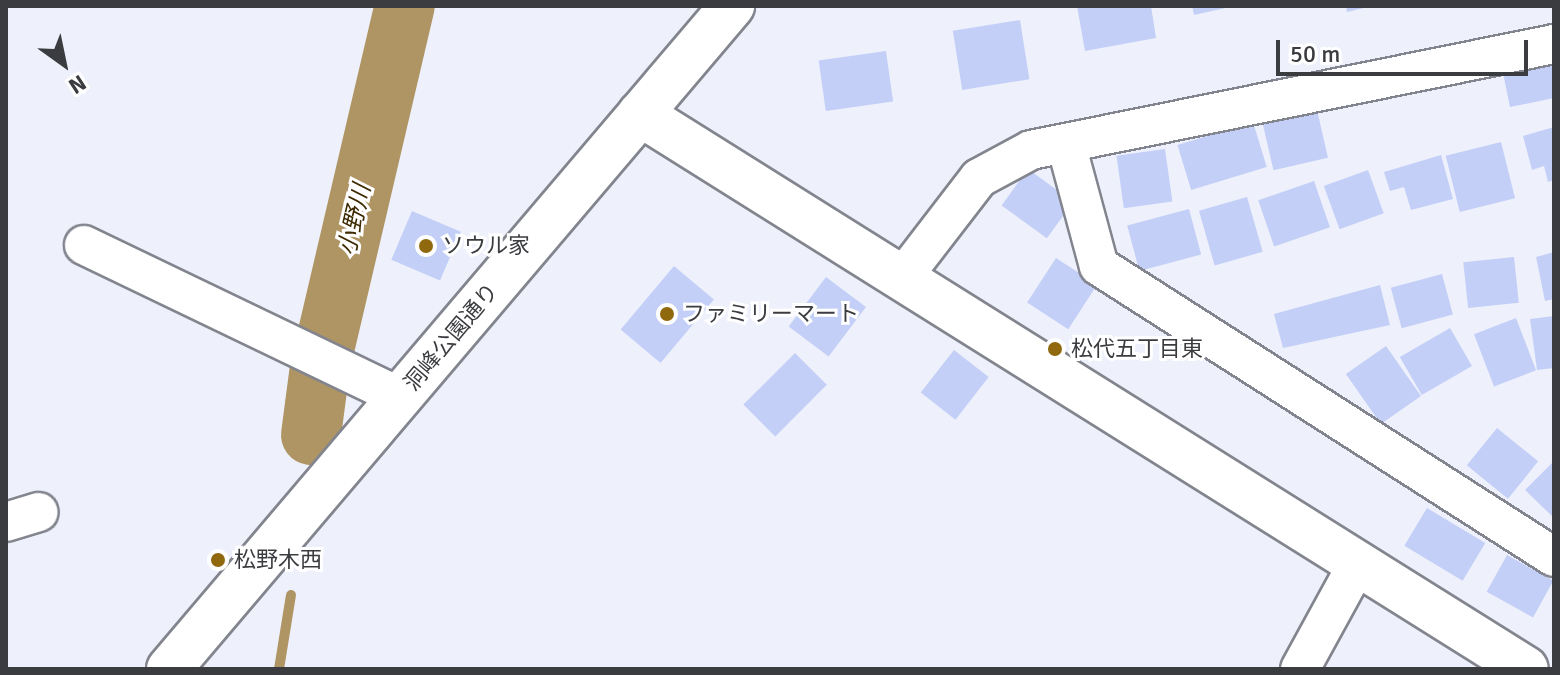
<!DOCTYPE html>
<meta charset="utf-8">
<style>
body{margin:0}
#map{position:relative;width:1560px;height:675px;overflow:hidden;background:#eef1fb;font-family:Signika,"Noto Sans JP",sans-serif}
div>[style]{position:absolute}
.stream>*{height:10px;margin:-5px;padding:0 5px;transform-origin:5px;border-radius:5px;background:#af9464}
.river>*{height:60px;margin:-30px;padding:0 30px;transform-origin:30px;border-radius:30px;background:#af9464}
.building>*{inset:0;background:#c3cff7;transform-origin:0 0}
.roads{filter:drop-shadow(2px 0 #83858e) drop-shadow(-2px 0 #83858e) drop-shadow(0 2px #83858e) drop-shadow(0 -2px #83858e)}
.street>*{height:38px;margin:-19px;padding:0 19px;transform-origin:19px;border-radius:19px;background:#fff}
.secondary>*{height:44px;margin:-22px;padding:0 22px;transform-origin:22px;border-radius:22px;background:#fff}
.dots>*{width:22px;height:22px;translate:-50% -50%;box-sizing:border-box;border:4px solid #fff;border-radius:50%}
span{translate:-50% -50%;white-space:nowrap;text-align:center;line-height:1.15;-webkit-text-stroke:6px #fff;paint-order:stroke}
.poi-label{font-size:22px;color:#3b3c40}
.left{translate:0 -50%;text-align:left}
.street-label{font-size:22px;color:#3b3c40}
.water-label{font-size:24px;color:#3d2a00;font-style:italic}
.frame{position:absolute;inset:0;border:8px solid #3b3c40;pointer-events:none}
.north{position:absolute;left:24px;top:24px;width:80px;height:80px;-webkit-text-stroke:6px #fff;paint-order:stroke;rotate:147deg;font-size:22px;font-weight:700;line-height:32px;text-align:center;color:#3b3c40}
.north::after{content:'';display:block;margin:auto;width:28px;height:36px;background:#3b3c40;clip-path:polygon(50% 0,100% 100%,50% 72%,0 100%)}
.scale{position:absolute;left:1276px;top:40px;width:252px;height:36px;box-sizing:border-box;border:4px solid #3b3c40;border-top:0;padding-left:10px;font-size:24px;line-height:28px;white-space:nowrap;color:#3b3c40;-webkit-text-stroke:6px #fff;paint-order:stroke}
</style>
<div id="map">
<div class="stream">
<i style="left:279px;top:669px;width:75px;rotate:-80.8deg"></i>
</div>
<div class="river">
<i style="left:311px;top:435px;width:69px;rotate:-82.5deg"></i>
<i style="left:320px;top:367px;width:371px;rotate:-76.8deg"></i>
</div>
<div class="building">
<i style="clip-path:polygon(1077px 6px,1151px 6px,1156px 38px,1085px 51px)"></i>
<i style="clip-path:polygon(1192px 6px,1230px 6px,1230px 7px,1194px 15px)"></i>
<i style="clip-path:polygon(1346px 6px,1367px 6px,1368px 7px,1347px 12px)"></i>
<i style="left:1020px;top:20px;width:60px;height:68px;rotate:81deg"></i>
<i style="left:886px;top:51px;width:51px;height:68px;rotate:82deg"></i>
<i style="clip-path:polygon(1554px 62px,1554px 98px,1510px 107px,1503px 73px)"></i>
<i style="left:1317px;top:110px;width:49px;height:56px;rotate:77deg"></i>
<i style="left:1253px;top:122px;width:47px;height:79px;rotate:73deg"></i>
<i style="clip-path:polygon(1554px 127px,1554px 180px,1548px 182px,1544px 166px,1532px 170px,1523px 136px)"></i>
<i style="left:1501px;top:142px;width:58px;height:57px;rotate:76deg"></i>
<i style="left:1165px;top:149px;width:53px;height:49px;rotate:82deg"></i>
<i style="clip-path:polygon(1441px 155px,1453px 199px,1411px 210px,1404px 187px,1390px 191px,1384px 172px)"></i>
<i style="left:1028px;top:169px;width:56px;height:45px;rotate:36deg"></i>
<i style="left:1368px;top:170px;width:46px;height:47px;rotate:70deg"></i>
<i style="left:1314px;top:181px;width:49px;height:59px;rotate:71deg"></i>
<i style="left:1247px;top:197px;width:57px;height:50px;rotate:74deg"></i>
<i style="left:1189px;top:209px;width:47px;height:64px;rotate:75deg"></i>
<i style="left:412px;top:211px;width:53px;height:53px;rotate:23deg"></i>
<i style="clip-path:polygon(1554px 252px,1554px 299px,1545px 301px,1536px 257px)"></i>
<i style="left:1514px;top:257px;width:46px;height:51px;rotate:84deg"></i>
<i style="left:1056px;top:258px;width:49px;height:53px;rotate:33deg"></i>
<i style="left:674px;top:266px;width:52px;height:83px;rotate:40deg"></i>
<i style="left:1442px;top:274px;width:42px;height:53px;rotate:75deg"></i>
<i style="left:826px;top:277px;width:50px;height:62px;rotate:37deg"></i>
<i style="clip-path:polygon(1380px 285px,1390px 325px,1283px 348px,1274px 314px)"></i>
<i style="clip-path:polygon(1554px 316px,1554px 368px,1537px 370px,1530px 319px)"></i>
<i style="left:1516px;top:318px;width:56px;height:45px;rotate:69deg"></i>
<i style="left:1450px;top:328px;width:44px;height:58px;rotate:60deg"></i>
<i style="left:1386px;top:346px;width:61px;height:49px;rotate:55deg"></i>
<i style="left:954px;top:350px;width:44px;height:54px;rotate:38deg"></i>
<i style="left:795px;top:353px;width:45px;height:73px;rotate:45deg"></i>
<i style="left:1497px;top:428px;width:53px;height:48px;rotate:39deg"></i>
<i style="clip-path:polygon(1554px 461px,1554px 518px,1525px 490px)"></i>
<i style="left:1427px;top:508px;width:68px;height:44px;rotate:31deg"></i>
<i style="left:1507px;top:555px;width:53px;height:42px;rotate:29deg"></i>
</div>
<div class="roads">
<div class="street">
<i style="left:1066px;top:144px;width:126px;rotate:74.9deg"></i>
<i style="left:1099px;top:266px;width:540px;rotate:32.6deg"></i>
<i style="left:84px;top:245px;width:351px;rotate:25.7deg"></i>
<i style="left:902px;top:278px;width:126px;rotate:-52.4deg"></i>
<i style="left:979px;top:178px;width:59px;rotate:-28.3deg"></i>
<i style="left:1031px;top:150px;width:534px;rotate:-11.46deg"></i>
<i style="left:6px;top:522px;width:34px;rotate:-17deg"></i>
<i style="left:1300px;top:669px;width:121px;rotate:-61.3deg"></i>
</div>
<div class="secondary">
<i style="left:640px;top:114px;width:1045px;rotate:32.06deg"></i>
<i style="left:169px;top:669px;width:870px;rotate:-49.66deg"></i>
</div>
</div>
<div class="dots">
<i style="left:426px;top:246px;background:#90680e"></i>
<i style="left:667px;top:314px;background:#90680e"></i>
<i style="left:1055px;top:349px;background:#90680e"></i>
<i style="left:218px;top:560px;background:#90680e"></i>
</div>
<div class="poi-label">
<span class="left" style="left:442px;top:246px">ソウル家</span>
<span class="left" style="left:683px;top:314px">ファミリーマート</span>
<span class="left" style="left:1071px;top:349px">松代五丁目東</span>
<span class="left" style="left:234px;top:560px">松野木西</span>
</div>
<div class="street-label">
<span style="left:451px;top:337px;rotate:-50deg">洞峰公園通り</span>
</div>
<div class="water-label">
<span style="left:355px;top:220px;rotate:-77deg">小野川</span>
</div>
<div class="frame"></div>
<div class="north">N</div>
<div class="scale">50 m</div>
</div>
